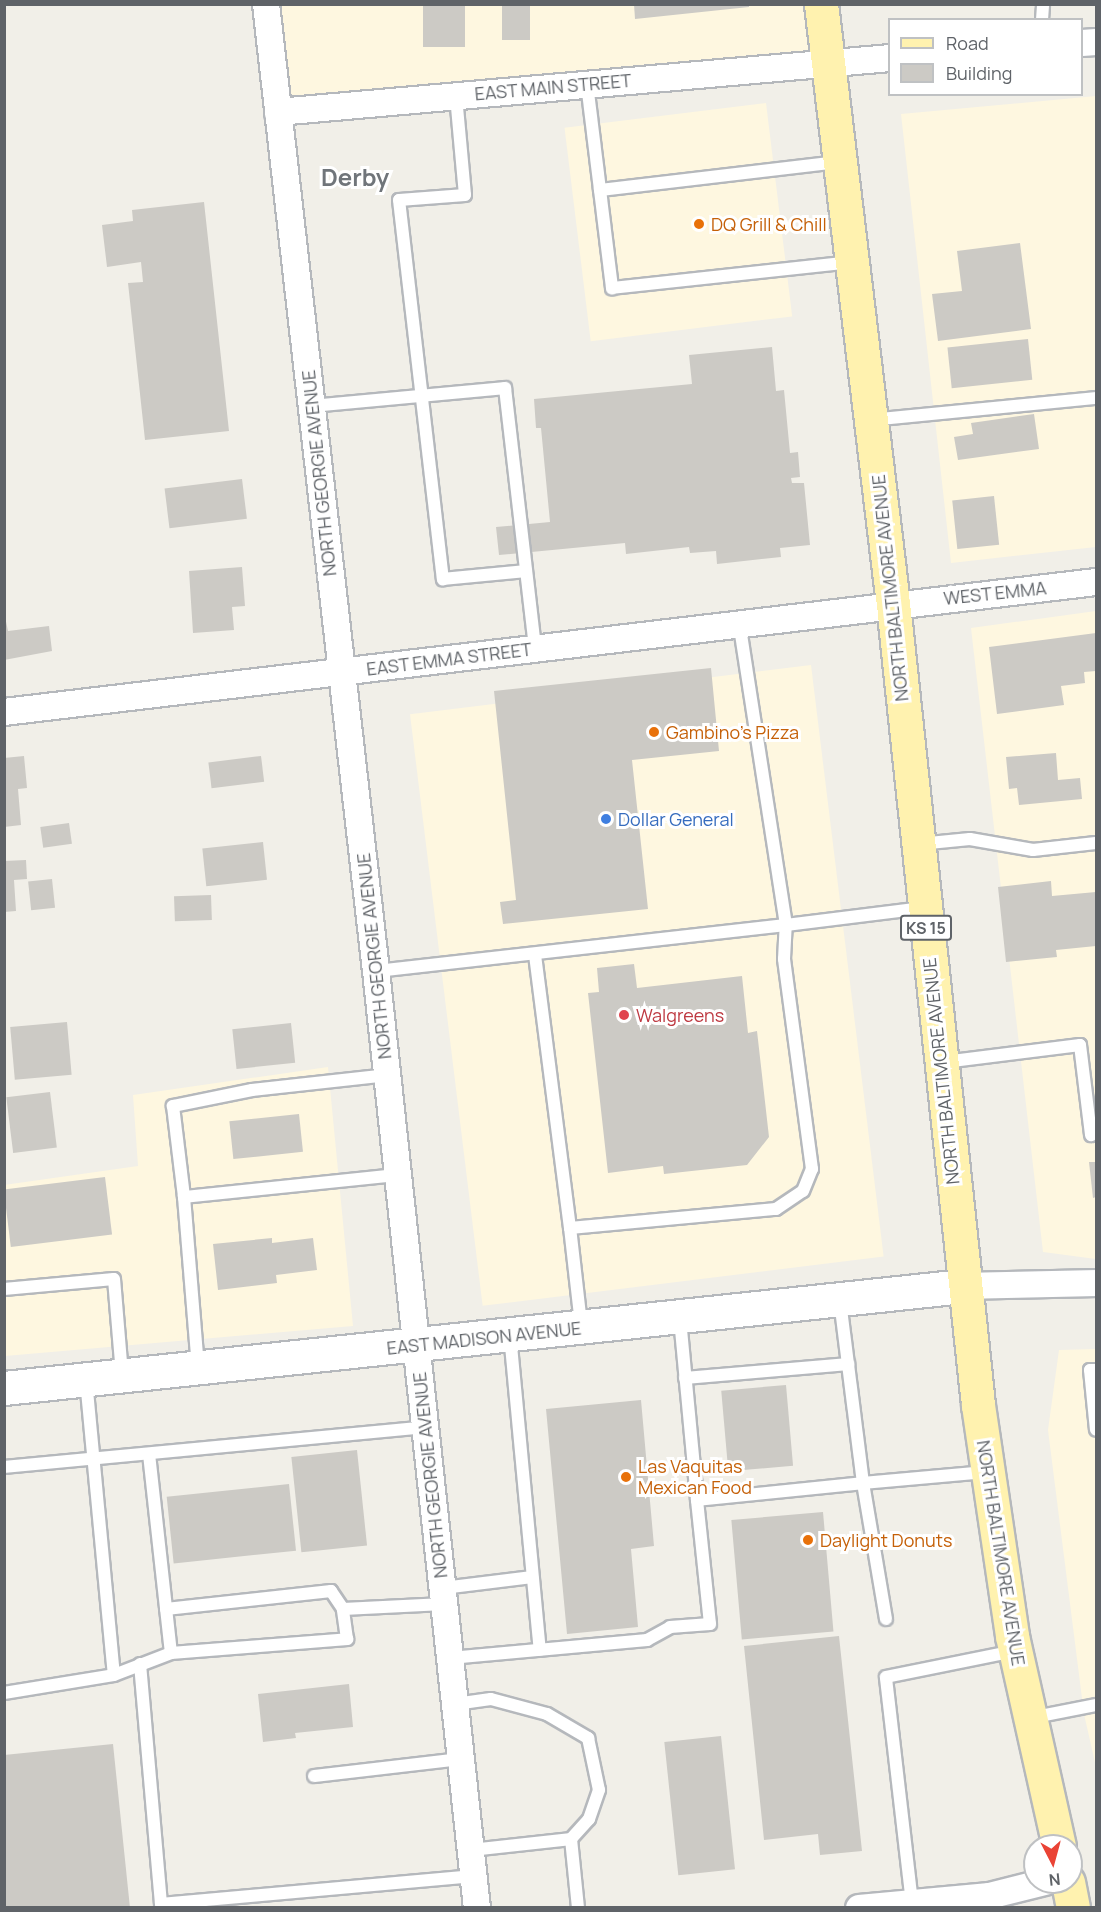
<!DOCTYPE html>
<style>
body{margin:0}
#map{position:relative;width:1101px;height:1912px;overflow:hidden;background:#f1efe8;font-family:Manrope,sans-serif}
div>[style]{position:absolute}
.commercial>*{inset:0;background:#fef7e0;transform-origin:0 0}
.building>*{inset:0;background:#cccac5;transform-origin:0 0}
.roads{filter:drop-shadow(2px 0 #b5b8bc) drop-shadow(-2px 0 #b5b8bc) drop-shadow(0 2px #b5b8bc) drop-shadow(0 -2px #b5b8bc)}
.service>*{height:12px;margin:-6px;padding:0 6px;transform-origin:6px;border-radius:6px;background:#fff}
.minor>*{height:26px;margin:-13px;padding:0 13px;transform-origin:13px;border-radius:13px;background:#fff}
.secondary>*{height:33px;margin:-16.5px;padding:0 16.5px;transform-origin:16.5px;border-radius:16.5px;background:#fff}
.primary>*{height:33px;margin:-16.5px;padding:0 16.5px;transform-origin:16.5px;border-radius:16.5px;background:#fff2af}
.dots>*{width:16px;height:16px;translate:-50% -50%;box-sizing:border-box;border:3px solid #fff;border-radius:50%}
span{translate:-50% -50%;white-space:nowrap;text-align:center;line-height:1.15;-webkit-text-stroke:6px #fff;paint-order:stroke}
.shield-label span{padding:2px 4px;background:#fff;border:2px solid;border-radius:4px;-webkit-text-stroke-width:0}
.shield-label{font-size:16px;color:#5f6368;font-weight:700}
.street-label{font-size:18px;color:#5f6368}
.food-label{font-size:18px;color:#c56008}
.left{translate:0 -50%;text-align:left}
.shop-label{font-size:18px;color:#366cbe}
.health-label{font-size:18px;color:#be3a42}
.district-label{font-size:24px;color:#70757a;font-weight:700}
.frame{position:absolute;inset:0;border:6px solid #5f6368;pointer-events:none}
.legend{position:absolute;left:888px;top:18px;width:195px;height:78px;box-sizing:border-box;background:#fff;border:2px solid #bfc1c3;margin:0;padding:8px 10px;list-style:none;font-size:18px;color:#5f6368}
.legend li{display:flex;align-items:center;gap:12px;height:30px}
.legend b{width:30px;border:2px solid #bfc1c3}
.north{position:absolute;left:1023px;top:1834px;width:60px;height:60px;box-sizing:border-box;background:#fff;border:2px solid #bfc1c3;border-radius:50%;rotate:174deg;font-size:16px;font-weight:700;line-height:24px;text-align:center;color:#5f6368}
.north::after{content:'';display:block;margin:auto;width:21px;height:27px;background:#ea4335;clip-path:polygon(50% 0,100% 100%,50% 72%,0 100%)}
</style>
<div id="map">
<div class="commercial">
<i style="clip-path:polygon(266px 5px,821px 5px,828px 63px,278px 112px)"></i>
<i style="clip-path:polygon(1096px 96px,1096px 547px,951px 563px,901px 114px)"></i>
<i style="left:766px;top:103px;width:215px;height:203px;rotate:83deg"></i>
<i style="clip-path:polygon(1096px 611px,1096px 1259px,1043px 1252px,971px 628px)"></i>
<i style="left:811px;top:665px;width:596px;height:404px;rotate:83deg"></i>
<i style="clip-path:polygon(328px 1067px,353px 1326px,5px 1356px,4px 1185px,138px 1166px,133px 1095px)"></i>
<i style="clip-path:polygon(1096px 1349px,1096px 1767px,1084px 1714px,1048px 1430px,1059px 1350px)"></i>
</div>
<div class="building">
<i style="left:423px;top:4px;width:42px;height:43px"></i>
<i style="left:502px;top:4px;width:28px;height:36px"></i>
<i style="clip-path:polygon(634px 4px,749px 4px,749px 7px,635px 19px)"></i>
<i style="clip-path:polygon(204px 202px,229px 431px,145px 440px,128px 283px,143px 282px,141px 262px,107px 267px,102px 225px,133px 221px,132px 210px)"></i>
<i style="clip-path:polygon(1020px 243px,1031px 329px,938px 341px,932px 294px,962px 291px,957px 251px)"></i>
<i style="left:1028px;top:339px;width:41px;height:81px;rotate:84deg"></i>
<i style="clip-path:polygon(772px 347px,776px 391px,784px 390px,790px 453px,798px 452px,800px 477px,791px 478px,792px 483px,804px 483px,810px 545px,780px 548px,781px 557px,717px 564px,716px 551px,690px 553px,689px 547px,626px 554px,625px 543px,499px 555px,496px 527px,550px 522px,541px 428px,536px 428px,534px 399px,692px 384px,689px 355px)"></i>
<i style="clip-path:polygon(1034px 414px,1039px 449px,958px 460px,954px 437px,973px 434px,971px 423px)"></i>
<i style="left:242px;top:479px;width:40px;height:78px;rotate:83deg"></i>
<i style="left:994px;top:496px;width:49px;height:42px;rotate:84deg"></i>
<i style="clip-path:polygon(242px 567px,245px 606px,232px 607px,234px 630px,193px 633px,189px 571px)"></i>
<i style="clip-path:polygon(4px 612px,8px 631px,49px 626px,52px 651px,4px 660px)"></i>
<i style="clip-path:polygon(1096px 633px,1096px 671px,1084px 672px,1085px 683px,1061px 686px,1064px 705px,997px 714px,989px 647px)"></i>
<i style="clip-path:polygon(711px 668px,719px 751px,632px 760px,648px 909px,503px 924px,500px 902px,516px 900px,494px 691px)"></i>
<i style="clip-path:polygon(1056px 753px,1058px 780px,1080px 778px,1082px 799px,1019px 805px,1017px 788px,1009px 789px,1006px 757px)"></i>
<i style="clip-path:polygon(24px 756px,27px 788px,18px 789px,21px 825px,4px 827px,4px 758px)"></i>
<i style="left:261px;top:756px;width:26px;height:53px;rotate:83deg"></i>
<i style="left:69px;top:823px;width:21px;height:29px;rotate:82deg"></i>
<i style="left:263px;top:842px;width:38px;height:61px;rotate:84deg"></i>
<i style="clip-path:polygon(26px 860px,27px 879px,14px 880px,16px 911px,4px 912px,4px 861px)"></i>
<i style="left:52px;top:879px;width:29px;height:24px;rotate:84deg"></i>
<i style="clip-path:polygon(1051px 881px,1052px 896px,1096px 892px,1096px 946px,1056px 950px,1057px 957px,1006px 962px,998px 887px)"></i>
<i style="left:211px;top:895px;width:25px;height:37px;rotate:88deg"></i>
<i style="clip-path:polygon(634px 964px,637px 988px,742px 976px,748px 1033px,757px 1031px,769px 1137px,747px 1165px,664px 1174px,663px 1166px,608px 1173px,588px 993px,599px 992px,597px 968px)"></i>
<i style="left:67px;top:1022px;width:53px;height:57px;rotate:85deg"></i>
<i style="left:291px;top:1023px;width:40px;height:59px;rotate:84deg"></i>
<i style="left:50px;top:1092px;width:56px;height:44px;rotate:83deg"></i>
<i style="left:299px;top:1114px;width:38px;height:70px;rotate:84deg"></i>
<i style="clip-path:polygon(1089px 1162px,1096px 1162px,1096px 1197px,1093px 1198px)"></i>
<i style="left:105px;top:1177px;width:58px;height:102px;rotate:83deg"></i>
<i style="clip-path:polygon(272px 1238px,272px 1243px,313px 1238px,317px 1270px,276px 1275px,277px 1283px,218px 1290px,213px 1244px)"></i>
<i style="left:786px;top:1385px;width:81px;height:65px;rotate:85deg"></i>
<i style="clip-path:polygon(641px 1400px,654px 1546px,631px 1549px,638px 1627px,567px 1634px,546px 1409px)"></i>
<i style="left:357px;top:1450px;width:96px;height:66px;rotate:84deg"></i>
<i style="left:289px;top:1484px;width:67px;height:123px;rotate:84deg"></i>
<i style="left:823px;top:1512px;width:120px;height:92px;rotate:85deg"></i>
<i style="clip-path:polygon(839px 1636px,862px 1851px,820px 1855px,818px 1834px,764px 1840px,744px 1646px)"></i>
<i style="clip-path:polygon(349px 1684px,353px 1727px,295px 1733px,296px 1738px,263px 1742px,258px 1694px)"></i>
<i style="left:721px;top:1736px;width:134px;height:57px;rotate:84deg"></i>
<i style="clip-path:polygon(113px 1744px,130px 1908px,4px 1908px,4px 1755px)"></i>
</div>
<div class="roads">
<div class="service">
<i style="left:1042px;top:20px;width:16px;rotate:-86deg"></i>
<i style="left:587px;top:84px;width:206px;rotate:83deg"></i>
<i style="left:612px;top:288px;width:240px;rotate:-6.2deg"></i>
<i style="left:456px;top:96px;width:99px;rotate:84.8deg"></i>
<i style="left:465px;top:195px;width:66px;rotate:175.7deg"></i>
<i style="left:399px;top:200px;width:382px;rotate:83.4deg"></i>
<i style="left:443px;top:579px;width:83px;rotate:-5.5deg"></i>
<i style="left:600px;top:190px;width:240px;rotate:-6.7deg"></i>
<i style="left:312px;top:406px;width:194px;rotate:-5.3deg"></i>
<i style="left:505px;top:388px;width:262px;rotate:83.4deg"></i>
<i style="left:871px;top:420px;width:226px;rotate:-5.6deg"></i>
<i style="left:919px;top:844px;width:51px;rotate:-5.6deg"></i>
<i style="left:970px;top:839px;width:64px;rotate:9.9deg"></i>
<i style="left:1033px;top:850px;width:63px;rotate:-6.3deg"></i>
<i style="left:535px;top:955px;width:275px;rotate:82.7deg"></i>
<i style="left:376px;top:971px;width:413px;rotate:-6.4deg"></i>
<i style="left:786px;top:925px;width:306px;rotate:-98.8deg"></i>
<i style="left:944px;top:1062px;width:137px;rotate:-7.1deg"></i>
<i style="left:1080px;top:1045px;width:91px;rotate:83deg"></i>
<i style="left:388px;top:1075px;width:137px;rotate:173.7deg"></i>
<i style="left:252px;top:1090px;width:81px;rotate:168.6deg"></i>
<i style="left:173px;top:1106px;width:92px;rotate:83.1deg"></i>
<i style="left:184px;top:1197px;width:215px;rotate:-5.9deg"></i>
<i style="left:184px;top:1197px;width:170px;rotate:85.3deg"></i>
<i style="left:4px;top:1289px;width:110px;rotate:-5.2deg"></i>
<i style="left:114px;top:1279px;width:96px;rotate:85.2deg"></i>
<i style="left:680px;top:1319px;width:182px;rotate:84.6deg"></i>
<i style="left:581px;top:1324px;width:97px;rotate:-96.5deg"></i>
<i style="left:570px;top:1228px;width:207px;rotate:-5.3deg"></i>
<i style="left:776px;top:1209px;width:32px;rotate:-34deg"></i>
<i style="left:803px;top:1191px;width:24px;rotate:-68deg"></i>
<i style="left:812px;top:1169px;width:212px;rotate:-97.6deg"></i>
<i style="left:784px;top:959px;width:34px;rotate:-87deg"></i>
<i style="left:786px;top:925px;width:138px;rotate:-7.1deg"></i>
<i style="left:510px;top:1335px;width:316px;rotate:84.6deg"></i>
<i style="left:1096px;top:1370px;width:6px;rotate:180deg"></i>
<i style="left:1090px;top:1370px;width:60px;rotate:84.3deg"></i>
<i style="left:685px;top:1378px;width:164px;rotate:-4.9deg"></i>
<i style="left:86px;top:1380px;width:296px;rotate:84.6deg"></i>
<i style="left:149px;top:1454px;width:200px;rotate:83.7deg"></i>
<i style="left:4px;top:1467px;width:423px;rotate:-5.4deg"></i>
<i style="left:443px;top:1588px;width:90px;rotate:-7deg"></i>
<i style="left:166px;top:1609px;width:166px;rotate:-6.2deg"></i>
<i style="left:331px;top:1591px;width:22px;rotate:56deg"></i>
<i style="left:886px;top:1619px;width:138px;rotate:-99.6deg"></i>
<i style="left:863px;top:1483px;width:123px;rotate:-5.1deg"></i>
<i style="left:450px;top:1658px;width:198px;rotate:-5.2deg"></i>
<i style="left:647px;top:1640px;width:26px;rotate:-29deg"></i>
<i style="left:670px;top:1627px;width:40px;rotate:-4.3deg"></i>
<i style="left:710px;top:1624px;width:125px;rotate:-96deg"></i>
<i style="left:697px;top:1500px;width:167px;rotate:-5.8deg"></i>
<i style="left:863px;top:1483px;width:183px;rotate:-97.2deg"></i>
<i style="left:140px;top:1664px;width:241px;rotate:85deg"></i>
<i style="left:161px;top:1904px;width:314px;rotate:-5.1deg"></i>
<i style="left:4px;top:1693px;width:111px;rotate:-9.3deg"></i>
<i style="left:114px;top:1675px;width:61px;rotate:-21.1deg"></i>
<i style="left:171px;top:1653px;width:177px;rotate:-4.5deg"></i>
<i style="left:347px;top:1639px;width:30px;rotate:-98deg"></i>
<i style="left:343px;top:1609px;width:101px;rotate:-2.8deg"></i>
<i style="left:455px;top:1704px;width:36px;rotate:-8deg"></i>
<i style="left:491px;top:1699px;width:58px;rotate:15deg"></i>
<i style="left:547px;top:1714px;width:48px;rotate:30.3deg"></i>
<i style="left:588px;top:1738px;width:53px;rotate:78.1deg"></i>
<i style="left:599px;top:1790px;width:31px;rotate:109deg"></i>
<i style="left:589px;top:1819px;width:27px;rotate:132deg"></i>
<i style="left:571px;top:1839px;width:69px;rotate:84.2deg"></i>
<i style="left:1030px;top:1718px;width:67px;rotate:-11.1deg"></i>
<i style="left:314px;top:1776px;width:148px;rotate:-6.6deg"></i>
<i style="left:471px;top:1850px;width:101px;rotate:-6.3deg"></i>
<i style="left:912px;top:1903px;width:227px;rotate:-96.6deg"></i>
<i style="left:886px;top:1677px;width:132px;rotate:-11.4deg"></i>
</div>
<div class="minor">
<i style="left:266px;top:4px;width:973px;rotate:83.51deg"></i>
<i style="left:376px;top:971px;width:942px;rotate:83.85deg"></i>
<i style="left:1082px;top:43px;width:14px;rotate:-4deg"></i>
<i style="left:278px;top:112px;width:614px;rotate:-5.04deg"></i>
<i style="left:4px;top:712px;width:1100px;rotate:-6.79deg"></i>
<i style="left:963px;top:1286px;width:133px;rotate:-1.3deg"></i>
<i style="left:859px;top:1908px;width:131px;rotate:-5.3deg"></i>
<i style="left:989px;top:1896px;width:58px;rotate:-14deg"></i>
</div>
<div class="secondary">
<i style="left:4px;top:1388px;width:964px;rotate:-6.07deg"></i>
</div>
<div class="primary">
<i style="left:821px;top:4px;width:604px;rotate:83.16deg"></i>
<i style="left:893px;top:604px;width:805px;rotate:83.94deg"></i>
<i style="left:978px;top:1405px;width:233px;rotate:81.6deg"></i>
<i style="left:1012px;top:1636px;width:215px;rotate:77.4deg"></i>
<i style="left:1068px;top:1882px;width:26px;rotate:79deg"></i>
</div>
</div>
<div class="dots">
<i style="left:699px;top:224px;background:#e8710a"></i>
<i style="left:654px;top:732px;background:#e8710a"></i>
<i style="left:606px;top:819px;background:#3f7fe0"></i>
<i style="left:624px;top:1015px;background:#e0444e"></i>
<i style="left:626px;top:1477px;background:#e8710a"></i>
<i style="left:808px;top:1540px;background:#e8710a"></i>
</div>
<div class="shield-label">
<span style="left:926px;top:928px">KS 15</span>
</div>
<div class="street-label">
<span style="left:553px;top:87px;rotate:-5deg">EAST MAIN STREET</span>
<span style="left:319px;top:473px;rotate:-96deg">NORTH GEORGIE AVENUE</span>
<span style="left:890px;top:588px;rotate:-96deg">NORTH BALTIMORE AVENUE</span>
<span style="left:995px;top:593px;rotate:-6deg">WEST EMMA</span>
<span style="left:449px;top:659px;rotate:-7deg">EAST EMMA STREET</span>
<span style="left:374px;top:956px;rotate:-96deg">NORTH GEORGIE AVENUE</span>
<span style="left:941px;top:1071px;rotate:-96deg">NORTH BALTIMORE AVENUE</span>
<span style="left:484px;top:1338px;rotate:-6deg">EAST MADISON AVENUE</span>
<span style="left:430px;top:1475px;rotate:-96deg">NORTH GEORGIE AVENUE</span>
<span style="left:1001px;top:1553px;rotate:81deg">NORTH BALTIMORE AVENUE</span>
</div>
<div class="food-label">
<span class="left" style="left:711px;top:224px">DQ Grill &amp; Chill</span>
<span class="left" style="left:666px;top:732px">Gambino's Pizza</span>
<span class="left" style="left:638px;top:1477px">Las Vaquitas<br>Mexican Food</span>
<span class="left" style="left:820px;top:1540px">Daylight Donuts</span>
</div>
<div class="shop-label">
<span class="left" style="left:618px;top:819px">Dollar General</span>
</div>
<div class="health-label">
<span class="left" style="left:636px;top:1015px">Walgreens</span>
</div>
<div class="district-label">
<span style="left:355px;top:177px">Derby</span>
</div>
<div class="frame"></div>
<ul class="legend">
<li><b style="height:8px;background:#fff2af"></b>Road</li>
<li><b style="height:16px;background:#cccac5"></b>Building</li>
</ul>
<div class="north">N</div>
</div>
